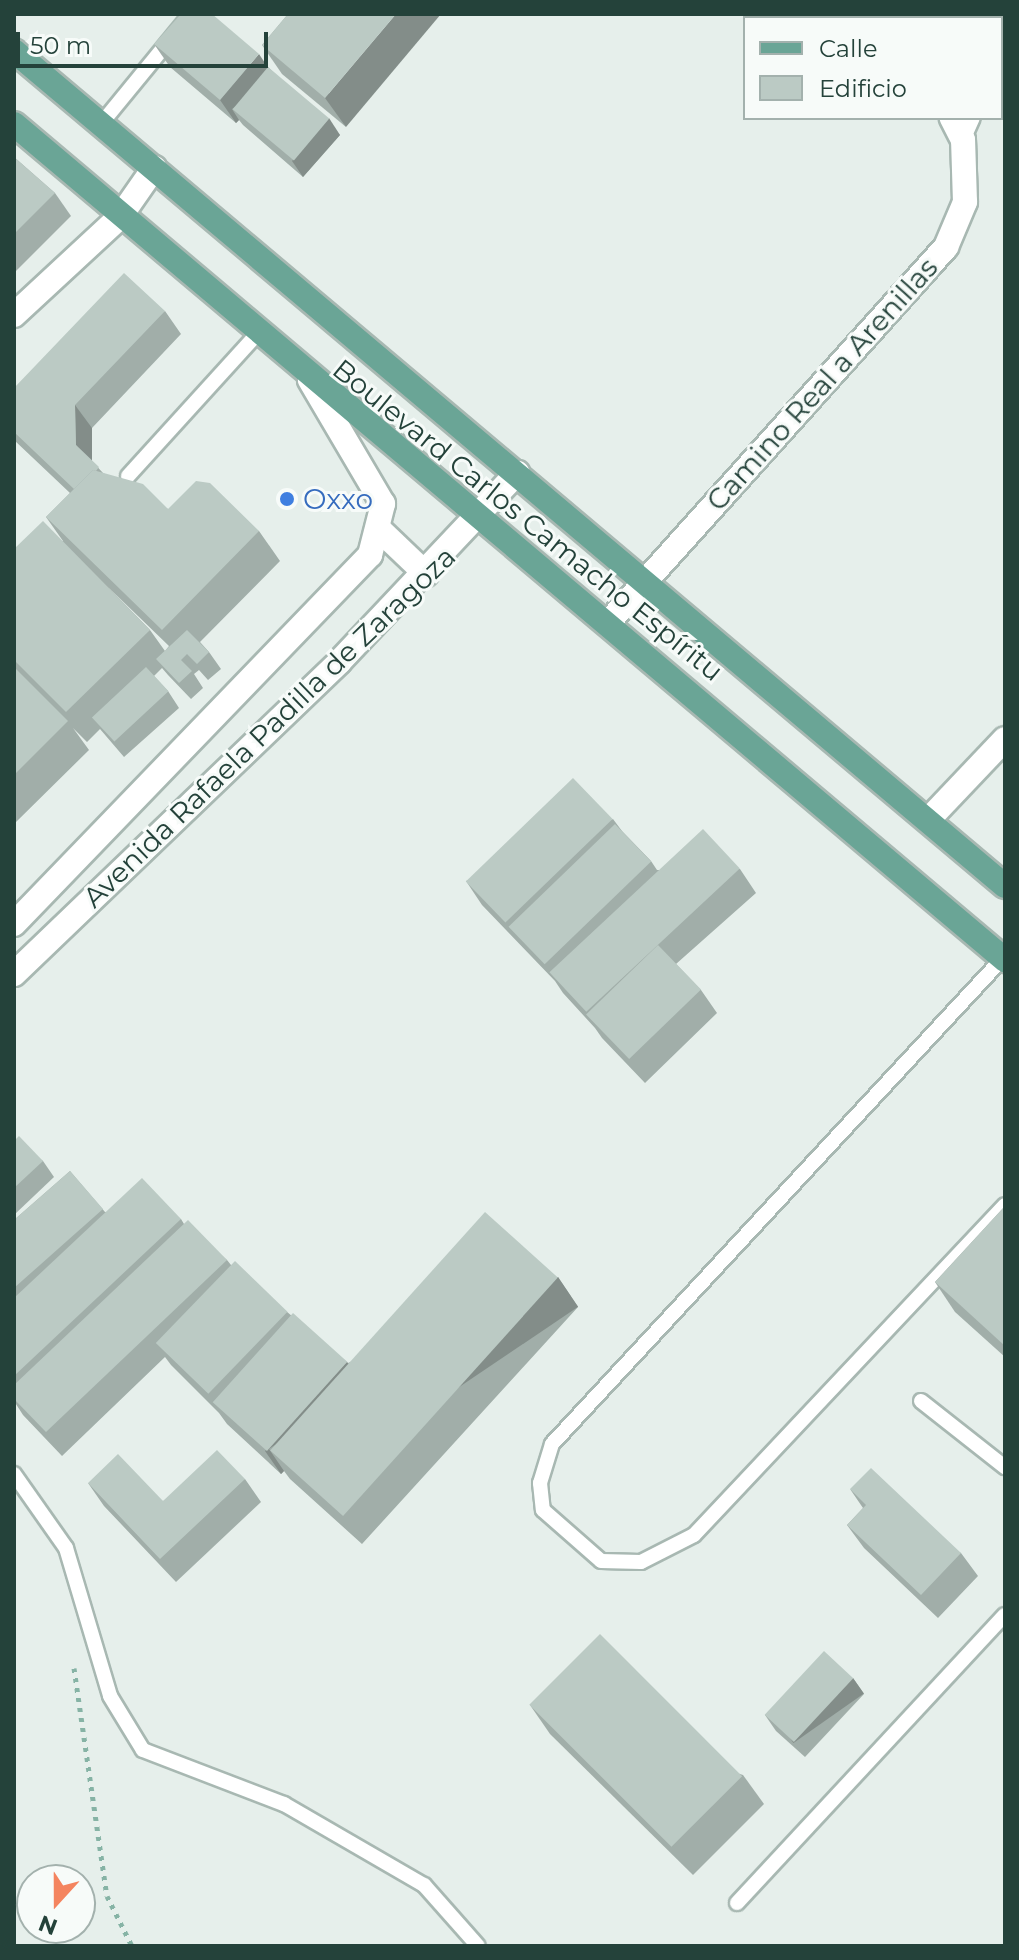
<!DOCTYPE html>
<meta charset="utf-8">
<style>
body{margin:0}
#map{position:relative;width:1019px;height:1960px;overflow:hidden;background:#e6efeb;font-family:Montserrat,sans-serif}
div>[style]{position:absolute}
.path>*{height:5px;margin-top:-2.5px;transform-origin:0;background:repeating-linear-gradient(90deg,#86b3a5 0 4px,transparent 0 10px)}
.roads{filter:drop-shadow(2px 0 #a8b8b2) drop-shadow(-2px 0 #a8b8b2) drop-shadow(0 2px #a8b8b2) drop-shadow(0 -2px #a8b8b2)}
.service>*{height:14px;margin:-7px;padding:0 7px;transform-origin:7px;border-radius:7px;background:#fff}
.minor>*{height:24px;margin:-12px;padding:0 12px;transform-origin:12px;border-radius:12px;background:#fff}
.secondary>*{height:24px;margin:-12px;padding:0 12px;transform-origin:12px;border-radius:12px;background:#fff}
.primary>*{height:24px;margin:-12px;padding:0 12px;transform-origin:12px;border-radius:12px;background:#6aa596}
.wall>*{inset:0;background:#a1aea9}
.shaded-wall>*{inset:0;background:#838d89;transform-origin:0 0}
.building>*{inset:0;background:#bbcac4;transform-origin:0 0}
.dots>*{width:22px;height:22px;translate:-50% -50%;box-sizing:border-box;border:4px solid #f7fbf9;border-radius:50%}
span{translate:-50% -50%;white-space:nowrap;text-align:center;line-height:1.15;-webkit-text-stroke:6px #f7fbf9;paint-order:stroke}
.street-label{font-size:28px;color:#24423a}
.shop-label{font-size:28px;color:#366cbe}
.left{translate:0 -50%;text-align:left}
.frame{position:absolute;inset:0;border:16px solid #24423a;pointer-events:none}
.legend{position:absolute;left:743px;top:16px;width:260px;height:104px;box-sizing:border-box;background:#f7fbf9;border:2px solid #a3b1ad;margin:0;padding:10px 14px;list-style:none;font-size:24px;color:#24423a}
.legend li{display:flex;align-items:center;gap:16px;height:40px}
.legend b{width:40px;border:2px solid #a3b1ad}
.north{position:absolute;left:16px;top:1864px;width:80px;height:80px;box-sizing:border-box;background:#f7fbf9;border:2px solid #a3b1ad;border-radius:50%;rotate:201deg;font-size:22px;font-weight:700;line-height:32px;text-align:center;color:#24423a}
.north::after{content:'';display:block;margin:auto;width:28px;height:36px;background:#f4845f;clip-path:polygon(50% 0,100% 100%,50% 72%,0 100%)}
.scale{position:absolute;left:16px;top:32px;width:252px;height:36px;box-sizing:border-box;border:4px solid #24423a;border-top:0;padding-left:10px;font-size:24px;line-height:28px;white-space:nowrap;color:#24423a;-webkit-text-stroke:6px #f7fbf9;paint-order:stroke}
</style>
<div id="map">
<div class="path">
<i style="left:74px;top:1668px;width:230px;rotate:81.8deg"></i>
<i style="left:107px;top:1896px;width:56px;rotate:63.4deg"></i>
</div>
<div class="roads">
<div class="service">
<i style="left:1001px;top:55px;width:10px;rotate:-66deg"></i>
<i style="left:101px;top:124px;width:142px;rotate:-50.7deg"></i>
<i style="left:963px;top:140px;width:24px;rotate:-66deg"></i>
<i style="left:128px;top:476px;width:192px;rotate:-47.7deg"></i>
<i style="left:1003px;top:958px;width:663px;rotate:132.86deg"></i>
<i style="left:552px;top:1444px;width:41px;rotate:107.1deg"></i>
<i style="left:540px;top:1483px;width:27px;rotate:84deg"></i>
<i style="left:543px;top:1510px;width:77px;rotate:41.3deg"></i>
<i style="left:601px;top:1561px;width:40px;rotate:1.4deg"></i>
<i style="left:641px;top:1562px;width:59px;rotate:-27deg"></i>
<i style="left:694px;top:1535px;width:453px;rotate:-46.7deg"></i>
<i style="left:921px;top:1401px;width:107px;rotate:38.2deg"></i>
<i style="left:14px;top:1474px;width:90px;rotate:54.9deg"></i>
<i style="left:66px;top:1548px;width:154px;rotate:73.4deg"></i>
<i style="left:110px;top:1696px;width:63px;rotate:58.6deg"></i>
<i style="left:143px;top:1750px;width:151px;rotate:21deg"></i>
<i style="left:284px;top:1804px;width:162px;rotate:30.1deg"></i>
<i style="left:424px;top:1885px;width:81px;rotate:48.5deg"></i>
<i style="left:737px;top:1903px;width:393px;rotate:-47.1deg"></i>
</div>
<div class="minor">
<i style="left:894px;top:14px;width:4px;rotate:90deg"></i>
<i style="left:14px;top:315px;width:144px;rotate:-42.8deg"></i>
<i style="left:120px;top:217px;width:60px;rotate:-55.2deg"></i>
<i style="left:608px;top:623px;width:506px;rotate:-48.05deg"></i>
<i style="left:946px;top:247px;width:49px;rotate:-67.1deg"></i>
<i style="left:965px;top:202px;width:62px;rotate:-91.8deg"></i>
<i style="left:963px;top:140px;width:25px;rotate:-117deg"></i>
<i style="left:929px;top:819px;width:110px;rotate:-46.5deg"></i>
</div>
<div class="secondary">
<i style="left:382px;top:532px;width:61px;rotate:43.7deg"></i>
<i style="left:14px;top:924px;width:513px;rotate:-46.03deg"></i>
<i style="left:370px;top:555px;width:53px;rotate:-75.7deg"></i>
<i style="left:383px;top:504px;width:144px;rotate:-120.5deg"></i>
<i style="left:14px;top:974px;width:451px;rotate:-43.8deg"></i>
<i style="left:339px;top:662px;width:260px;rotate:-46.7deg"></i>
</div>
<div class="primary">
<i style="left:14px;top:51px;width:1296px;rotate:40.12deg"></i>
<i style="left:14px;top:124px;width:1297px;rotate:40.15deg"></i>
</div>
</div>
<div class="wall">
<i style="clip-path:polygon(288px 14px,346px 127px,282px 74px,262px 45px)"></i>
<i style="clip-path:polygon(154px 44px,268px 67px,340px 135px,303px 177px,243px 125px,239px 120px,236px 123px,170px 67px)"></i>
<i style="clip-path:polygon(14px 157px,55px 193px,71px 216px,14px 273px)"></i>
<i style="clip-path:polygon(evenodd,165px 311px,181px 334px,92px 428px,92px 461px,103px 473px,168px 509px,259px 531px,280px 561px,200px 642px,209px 652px,221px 669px,208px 680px,199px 670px,194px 674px,203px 688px,191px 699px,168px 675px,162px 668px,154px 676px,168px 691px,179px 708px,124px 757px,100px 729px,87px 742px,73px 728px,89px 750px,14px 824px,14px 549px,63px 541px,46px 517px,70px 493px,14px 440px,14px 388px,165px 311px,108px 587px,169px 646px,165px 651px,150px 630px,108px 587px)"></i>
<i style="clip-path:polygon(613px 819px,622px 831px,651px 861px,657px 870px,740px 869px,756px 893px,676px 964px,701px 990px,717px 1013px,645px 1083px,602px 1038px,595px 1028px,563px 993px,555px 981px,482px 905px,466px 881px)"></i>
<i style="clip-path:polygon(14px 1141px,43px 1161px,54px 1177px,14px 1215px)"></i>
<i style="clip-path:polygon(70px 1171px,105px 1212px,181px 1219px,184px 1224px,227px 1260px,231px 1265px,348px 1363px,558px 1277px,578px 1307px,362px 1544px,290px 1479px,284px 1471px,281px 1474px,227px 1424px,219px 1413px,171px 1365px,165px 1357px,62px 1456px,23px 1415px,14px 1401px,14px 1220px)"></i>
<i style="clip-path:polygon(1005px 1206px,1005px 1357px,955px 1312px,935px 1282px)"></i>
<i style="clip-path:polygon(245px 1479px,261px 1502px,176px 1582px,104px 1506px,88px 1483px,163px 1501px)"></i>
<i style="clip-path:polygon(850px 1489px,961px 1553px,978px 1576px,938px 1618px,864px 1548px,847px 1525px,863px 1508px)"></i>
<i style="clip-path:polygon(853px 1678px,864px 1694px,805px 1757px,776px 1731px,765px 1715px)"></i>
<i style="clip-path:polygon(530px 1705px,743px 1775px,764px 1804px,693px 1875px,550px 1734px)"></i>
</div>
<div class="shaded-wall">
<i style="clip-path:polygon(396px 14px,441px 14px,346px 127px,325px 98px)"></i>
<i style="clip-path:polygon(259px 54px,275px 78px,232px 109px,239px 120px,236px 123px,220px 100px)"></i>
<i style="clip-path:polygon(329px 118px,340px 135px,303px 177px,292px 161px)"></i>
<i style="clip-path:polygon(75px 405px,92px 428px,92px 469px,76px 445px)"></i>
<i style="left:558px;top:1277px;width:36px;height:321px;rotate:56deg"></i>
<i style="clip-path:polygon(347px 1362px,363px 1385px,269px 1449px,284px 1471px,281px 1474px,265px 1451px)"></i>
<i style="left:853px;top:1678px;width:19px;height:86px;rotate:55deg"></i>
</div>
<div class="building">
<i style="clip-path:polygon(181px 14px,212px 14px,259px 54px,220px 100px,154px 44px)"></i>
<i style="clip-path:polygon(288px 14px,396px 14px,325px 98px,262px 45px)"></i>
<i style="left:268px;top:67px;width:80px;height:55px;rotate:40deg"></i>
<i style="clip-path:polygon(14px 157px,55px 193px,14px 234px)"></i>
<i style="clip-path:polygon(124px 273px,165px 311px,75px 405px,76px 445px,99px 467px,96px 471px,93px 470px,74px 489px,14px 432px,14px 388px)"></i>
<i style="clip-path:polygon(93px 470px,143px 484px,168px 509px,196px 481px,210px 483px,259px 531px,162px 630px,46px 517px)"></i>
<i style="clip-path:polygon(43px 521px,150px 630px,66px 712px,14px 660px,14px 549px)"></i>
<i style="clip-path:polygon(187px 630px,209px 652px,197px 664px,187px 654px,181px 660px,192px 671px,179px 683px,156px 659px)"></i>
<i style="clip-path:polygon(14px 667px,68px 721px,14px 775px)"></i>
<i style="left:146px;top:667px;width:33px;height:74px;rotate:47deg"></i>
<i style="left:573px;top:778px;width:57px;height:149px;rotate:46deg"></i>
<i style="left:615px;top:824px;width:52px;height:148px;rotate:46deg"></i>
<i style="left:703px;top:829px;width:54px;height:210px;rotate:47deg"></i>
<i style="left:658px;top:945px;width:62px;height:100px;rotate:46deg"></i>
<i style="clip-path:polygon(19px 1136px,43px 1161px,14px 1188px,14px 1141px)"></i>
<i style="clip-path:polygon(70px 1171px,103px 1209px,14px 1288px,14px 1220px)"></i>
<i style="clip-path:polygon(142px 1178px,181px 1219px,14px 1376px,14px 1298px)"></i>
<i style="clip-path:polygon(1005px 1206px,1005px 1346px,935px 1282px)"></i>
<i style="left:485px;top:1212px;width:98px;height:321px;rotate:42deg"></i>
<i style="clip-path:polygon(188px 1220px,227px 1260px,46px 1432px,14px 1399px,14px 1385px)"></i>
<i style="left:235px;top:1261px;width:73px;height:114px;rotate:44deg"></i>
<i style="left:293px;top:1313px;width:73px;height:120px;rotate:42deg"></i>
<i style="clip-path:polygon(217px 1450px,245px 1479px,160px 1559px,88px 1483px,118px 1454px,163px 1501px)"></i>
<i style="clip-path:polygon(871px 1468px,961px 1553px,921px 1595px,847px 1525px,866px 1505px,850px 1489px)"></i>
<i style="left:600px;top:1634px;width:201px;height:100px;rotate:45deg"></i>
<i style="left:824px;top:1651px;width:40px;height:87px;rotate:43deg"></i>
</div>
<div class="dots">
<i style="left:287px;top:499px;background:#3f7fe0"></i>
</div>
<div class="street-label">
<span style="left:822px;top:384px;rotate:-48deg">Camino Real a Arenillas</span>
<span style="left:528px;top:520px;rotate:39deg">Boulevard Carlos Camacho Espíritu</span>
<span style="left:269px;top:727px;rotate:-44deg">Avenida Rafaela Padilla de Zaragoza</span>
</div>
<div class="shop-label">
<span class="left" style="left:303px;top:499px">Oxxo</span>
</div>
<div class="frame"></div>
<ul class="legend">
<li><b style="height:10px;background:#6aa596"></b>Calle</li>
<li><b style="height:22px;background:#bbcac4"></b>Edificio</li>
</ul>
<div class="north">N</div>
<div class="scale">50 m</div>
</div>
